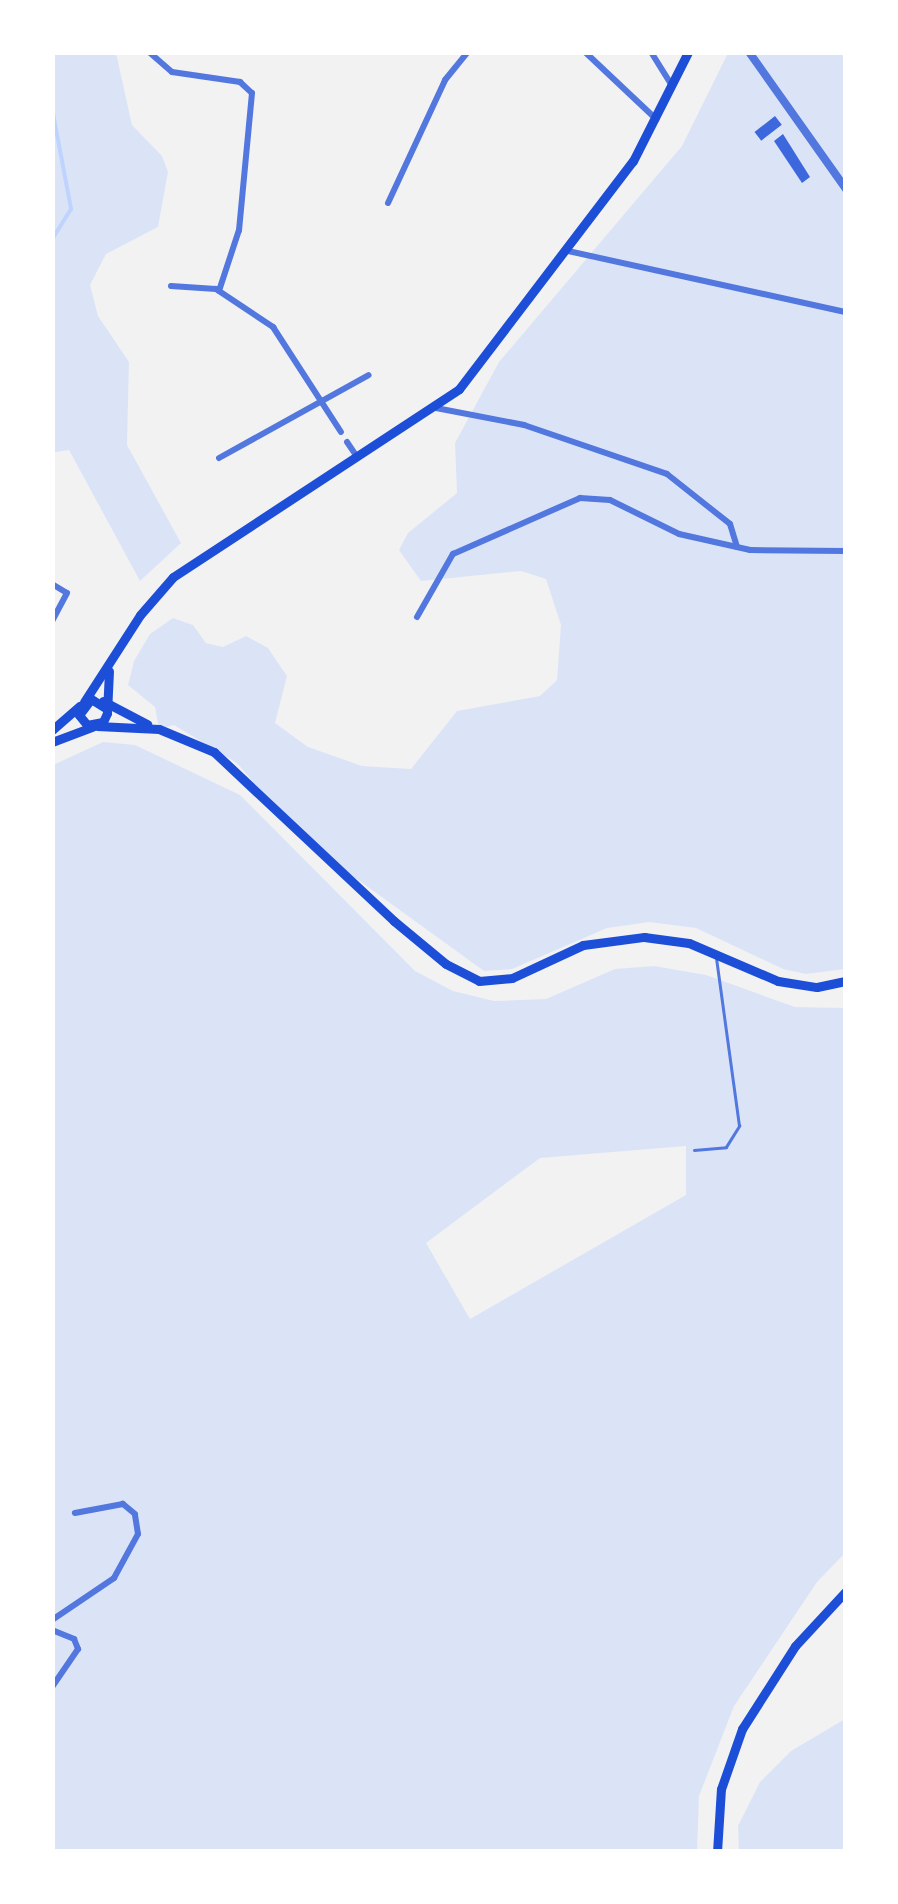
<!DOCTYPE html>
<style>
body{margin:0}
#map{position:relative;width:898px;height:1904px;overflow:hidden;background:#f2f2f2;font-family:"Source Sans 3",sans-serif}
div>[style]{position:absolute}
.green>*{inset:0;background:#dbe4f7}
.stream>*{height:4px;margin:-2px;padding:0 2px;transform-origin:2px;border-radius:2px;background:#bfd3fe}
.building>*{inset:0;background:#3d67dc;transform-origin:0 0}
.service>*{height:2.5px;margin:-1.25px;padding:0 1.25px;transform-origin:1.25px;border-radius:1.25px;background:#5277de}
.minor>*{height:6px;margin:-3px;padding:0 3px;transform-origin:3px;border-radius:3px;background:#5277de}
.tertiary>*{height:8px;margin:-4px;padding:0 4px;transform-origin:4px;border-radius:4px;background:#5277de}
.secondary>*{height:9px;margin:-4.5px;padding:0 4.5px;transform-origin:4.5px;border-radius:4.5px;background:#1d4ed8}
span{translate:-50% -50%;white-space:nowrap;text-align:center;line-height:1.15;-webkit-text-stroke:8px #fff;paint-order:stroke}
.frame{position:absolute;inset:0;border:55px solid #fff;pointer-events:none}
</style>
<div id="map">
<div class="green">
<i style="clip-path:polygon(53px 52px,116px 53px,132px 125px,162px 156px,168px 172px,158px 227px,106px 254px,90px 285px,98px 316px,129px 362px,127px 445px,181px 543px,140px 581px,69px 450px,55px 452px,53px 471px)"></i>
<i style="clip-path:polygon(728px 53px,845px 53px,845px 969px,806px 974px,783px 969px,696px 928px,649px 922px,607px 928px,512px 969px,484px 971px,303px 840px,237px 763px,174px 725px,159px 729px,155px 707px,128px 685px,134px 661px,150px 634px,173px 618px,193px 625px,206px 643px,223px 647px,246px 636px,268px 648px,287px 676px,275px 723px,308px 747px,362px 766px,411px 769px,457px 711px,540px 696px,557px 680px,561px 625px,546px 579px,521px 571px,421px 581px,399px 550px,408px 533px,457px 493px,455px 443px,499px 362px,682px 146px)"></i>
<i style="clip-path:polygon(evenodd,103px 742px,135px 745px,240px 795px,415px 971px,453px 991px,494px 1001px,546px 999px,615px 969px,654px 966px,706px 975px,795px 1007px,845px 1008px,845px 1553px,817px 1582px,734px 1706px,699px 1796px,697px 1851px,53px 1852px,53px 765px,103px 742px,686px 1146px,686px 1195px,470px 1319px,426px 1243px,540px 1158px,686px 1146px)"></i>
<i style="clip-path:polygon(845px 1719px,845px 1851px,739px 1851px,738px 1826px,760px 1782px,791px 1751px)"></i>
</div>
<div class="stream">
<i style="left:52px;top:108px;width:103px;rotate:79.3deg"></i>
<i style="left:71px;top:209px;width:36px;rotate:122deg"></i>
<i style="left:52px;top:447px;width:24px;rotate:90deg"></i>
</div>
<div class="building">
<i style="left:775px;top:116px;width:11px;height:26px;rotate:52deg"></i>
<i style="clip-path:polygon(783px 134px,810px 177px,802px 183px,774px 141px)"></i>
</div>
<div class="service">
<i style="left:694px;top:1150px;width:32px;rotate:-5deg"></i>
<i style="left:726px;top:1147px;width:25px;rotate:-58deg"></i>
<i style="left:739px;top:1126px;width:170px;rotate:-97.8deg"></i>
</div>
<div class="minor">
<i style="left:149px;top:52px;width:30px;rotate:41deg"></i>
<i style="left:172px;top:72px;width:69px;rotate:8.4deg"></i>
<i style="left:240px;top:82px;width:16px;rotate:43deg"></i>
<i style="left:252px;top:93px;width:138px;rotate:95.4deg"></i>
<i style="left:239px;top:230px;width:64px;rotate:108.2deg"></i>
<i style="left:585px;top:52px;width:98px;rotate:43.3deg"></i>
<i style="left:651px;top:52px;width:39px;rotate:58deg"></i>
<i style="left:388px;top:203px;width:136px;rotate:-65.1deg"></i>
<i style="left:445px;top:80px;width:36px;rotate:-51deg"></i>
<i style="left:568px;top:251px;width:285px;rotate:12.4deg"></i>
<i style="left:171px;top:286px;width:45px;rotate:3.8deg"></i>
<i style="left:216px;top:289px;width:69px;rotate:33.7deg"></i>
<i style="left:273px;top:327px;width:125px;rotate:57.1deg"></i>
<i style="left:436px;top:408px;width:90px;rotate:10.9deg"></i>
<i style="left:524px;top:425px;width:151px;rotate:18.9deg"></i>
<i style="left:667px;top:474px;width:80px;rotate:38.4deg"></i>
<i style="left:730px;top:524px;width:24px;rotate:73deg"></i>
<i style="left:347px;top:442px;width:18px;rotate:56deg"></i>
<i style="left:219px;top:458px;width:171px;rotate:-29deg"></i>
<i style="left:52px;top:584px;width:17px;rotate:31deg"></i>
<i style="left:67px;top:593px;width:32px;rotate:118deg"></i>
<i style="left:417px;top:617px;width:73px;rotate:-60.3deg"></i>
<i style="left:453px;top:554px;width:139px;rotate:-23.8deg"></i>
<i style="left:580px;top:498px;width:30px;rotate:4deg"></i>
<i style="left:610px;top:500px;width:77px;rotate:26.2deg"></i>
<i style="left:679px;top:534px;width:73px;rotate:12.7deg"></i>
<i style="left:750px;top:550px;width:96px;rotate:0.6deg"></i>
<i style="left:52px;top:1620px;width:75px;rotate:-34.1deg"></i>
<i style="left:114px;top:1578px;width:50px;rotate:-61.4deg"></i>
<i style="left:138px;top:1534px;width:20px;rotate:-99deg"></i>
<i style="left:135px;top:1514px;width:16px;rotate:-140deg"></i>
<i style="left:123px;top:1504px;width:49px;rotate:169.4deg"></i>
<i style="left:52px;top:1630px;width:24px;rotate:22deg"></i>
<i style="left:74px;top:1639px;width:11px;rotate:68deg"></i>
<i style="left:78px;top:1649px;width:46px;rotate:124.4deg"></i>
</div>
<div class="tertiary">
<i style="left:749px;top:52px;width:168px;rotate:54.7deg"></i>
</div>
<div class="secondary">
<i style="left:103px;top:701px;width:50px;rotate:27.6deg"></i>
<i style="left:84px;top:702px;width:103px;rotate:-57.2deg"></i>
<i style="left:140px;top:615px;width:50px;rotate:-49deg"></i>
<i style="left:173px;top:577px;width:342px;rotate:-33.3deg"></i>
<i style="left:459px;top:389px;width:287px;rotate:-52.7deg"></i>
<i style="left:633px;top:161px;width:122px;rotate:-63.2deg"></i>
<i style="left:107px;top:709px;width:19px;rotate:-148deg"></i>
<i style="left:91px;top:699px;width:20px;rotate:127deg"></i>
<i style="left:79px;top:715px;width:13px;rotate:51deg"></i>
<i style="left:87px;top:725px;width:16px;rotate:-11deg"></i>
<i style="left:103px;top:722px;width:10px;rotate:-66deg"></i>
<i style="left:107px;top:713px;width:42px;rotate:-87.3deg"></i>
<i style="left:97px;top:726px;width:62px;rotate:2.8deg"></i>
<i style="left:159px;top:729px;width:60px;rotate:22.7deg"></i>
<i style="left:214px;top:752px;width:247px;rotate:43.2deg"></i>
<i style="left:394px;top:921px;width:67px;rotate:39.6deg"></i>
<i style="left:446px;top:964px;width:37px;rotate:27deg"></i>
<i style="left:479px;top:981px;width:33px;rotate:-5deg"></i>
<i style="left:512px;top:978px;width:78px;rotate:-24.9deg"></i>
<i style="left:583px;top:945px;width:62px;rotate:-7.5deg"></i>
<i style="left:644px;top:937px;width:45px;rotate:7.6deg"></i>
<i style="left:689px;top:943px;width:97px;rotate:23.1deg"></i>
<i style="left:778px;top:981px;width:39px;rotate:9deg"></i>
<i style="left:817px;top:987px;width:30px;rotate:-12deg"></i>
<i style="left:52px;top:730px;width:37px;rotate:-41deg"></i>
<i style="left:52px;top:742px;width:43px;rotate:-20.6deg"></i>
<i style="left:717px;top:1852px;width:63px;rotate:-86.4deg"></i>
<i style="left:721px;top:1789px;width:64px;rotate:-70.7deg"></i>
<i style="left:742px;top:1729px;width:98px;rotate:-57.4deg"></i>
<i style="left:795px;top:1646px;width:75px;rotate:-47.2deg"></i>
</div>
<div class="frame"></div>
</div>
